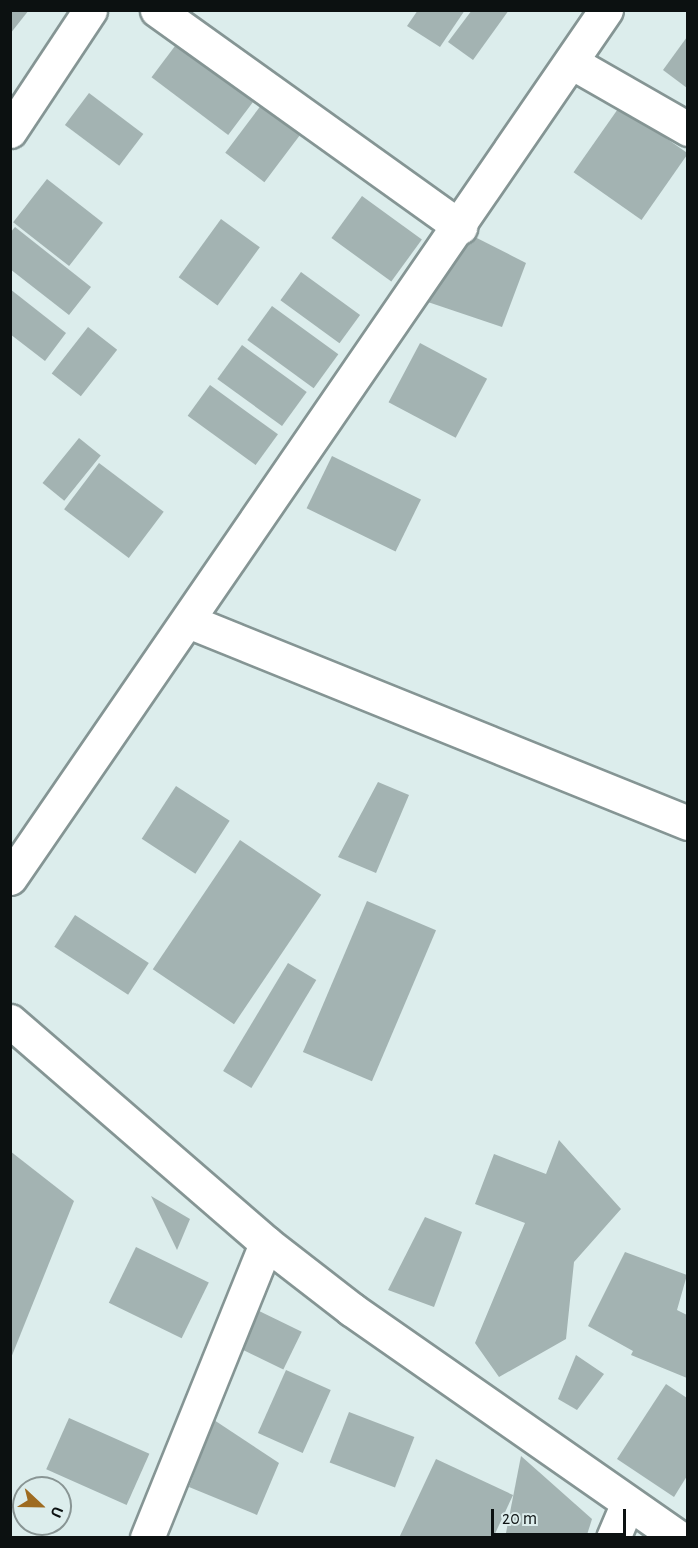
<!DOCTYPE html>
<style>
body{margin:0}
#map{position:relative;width:698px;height:1548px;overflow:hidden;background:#dcedec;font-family:"Alegreya Sans",sans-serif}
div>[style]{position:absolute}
.building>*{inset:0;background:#a3b3b2;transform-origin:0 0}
.roads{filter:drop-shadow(2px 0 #859594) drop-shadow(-2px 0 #859594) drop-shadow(0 2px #859594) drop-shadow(0 -2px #859594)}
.minor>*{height:33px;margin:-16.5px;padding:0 16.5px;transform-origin:16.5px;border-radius:16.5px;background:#fff}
span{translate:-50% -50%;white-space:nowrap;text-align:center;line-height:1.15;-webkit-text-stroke:4.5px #dcedec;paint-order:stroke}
.frame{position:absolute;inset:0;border:12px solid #0c1111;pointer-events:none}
.north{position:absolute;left:12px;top:1476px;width:60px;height:60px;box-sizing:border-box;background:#dcedec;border:2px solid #899594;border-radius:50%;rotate:112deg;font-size:16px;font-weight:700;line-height:24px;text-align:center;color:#0c1111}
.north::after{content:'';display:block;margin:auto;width:21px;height:27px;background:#9e6b21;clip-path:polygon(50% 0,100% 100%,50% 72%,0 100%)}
.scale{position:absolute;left:491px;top:1509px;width:135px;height:27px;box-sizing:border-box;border:3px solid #0c1111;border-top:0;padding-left:8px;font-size:18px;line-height:21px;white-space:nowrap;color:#0c1111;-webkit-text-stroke:4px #dcedec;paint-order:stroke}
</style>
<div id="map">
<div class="building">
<i style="clip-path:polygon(10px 10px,29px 10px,10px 34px)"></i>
<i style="clip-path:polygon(418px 10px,465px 10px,440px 47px,407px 26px)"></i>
<i style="clip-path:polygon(472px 10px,509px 10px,473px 60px,448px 42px)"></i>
<i style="clip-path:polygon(687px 37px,687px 88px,663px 70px)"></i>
<i style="left:181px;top:38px;width:96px;height:49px;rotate:37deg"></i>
<i style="left:89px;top:93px;width:68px;height:40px;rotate:37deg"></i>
<i style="left:265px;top:100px;width:49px;height:66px;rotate:37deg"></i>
<i style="left:620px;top:106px;width:83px;height:81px;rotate:35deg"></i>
<i style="left:47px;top:179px;width:71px;height:55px;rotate:38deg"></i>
<i style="left:362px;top:196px;width:74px;height:52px;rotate:36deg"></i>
<i style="left:221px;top:219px;width:48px;height:72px;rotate:36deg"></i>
<i style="clip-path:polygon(15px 227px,91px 287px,69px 315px,10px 269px,10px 233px)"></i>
<i style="clip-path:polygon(463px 231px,526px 263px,502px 327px,416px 298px)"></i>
<i style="left:301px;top:272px;width:73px;height:35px;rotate:36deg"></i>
<i style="clip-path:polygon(10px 289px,66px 333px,45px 361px,10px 334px)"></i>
<i style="left:272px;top:306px;width:82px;height:42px;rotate:36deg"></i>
<i style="left:88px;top:327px;width:37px;height:59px;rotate:38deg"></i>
<i style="left:420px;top:343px;width:76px;height:67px;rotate:28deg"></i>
<i style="left:242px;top:345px;width:80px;height:42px;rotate:36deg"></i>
<i style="left:210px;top:385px;width:84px;height:38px;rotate:36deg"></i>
<i style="left:79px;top:438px;width:28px;height:58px;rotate:39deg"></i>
<i style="left:332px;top:456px;width:99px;height:58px;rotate:26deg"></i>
<i style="left:99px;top:463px;width:81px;height:58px;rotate:37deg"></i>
<i style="clip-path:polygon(378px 782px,409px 795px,376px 873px,338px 857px)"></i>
<i style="left:176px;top:786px;width:64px;height:63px;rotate:33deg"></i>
<i style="left:240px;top:840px;width:98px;height:156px;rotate:34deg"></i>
<i style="left:367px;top:901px;width:75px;height:164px;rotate:23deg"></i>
<i style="left:75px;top:915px;width:88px;height:38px;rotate:33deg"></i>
<i style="left:288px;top:963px;width:33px;height:126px;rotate:31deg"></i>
<i style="clip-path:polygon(559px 1140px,621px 1209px,574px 1262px,566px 1339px,499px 1377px,475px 1343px,525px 1223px,475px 1204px,494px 1154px,546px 1174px)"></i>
<i style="clip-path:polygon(10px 1151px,74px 1201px,11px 1358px,10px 1358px)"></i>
<i style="clip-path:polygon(151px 1196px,190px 1219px,177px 1250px)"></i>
<i style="clip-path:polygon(425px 1217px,462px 1232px,434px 1307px,388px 1290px)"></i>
<i style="left:136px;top:1247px;width:81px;height:62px;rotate:26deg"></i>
<i style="clip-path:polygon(625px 1252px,687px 1275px,677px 1310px,687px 1315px,687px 1378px,631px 1355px,633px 1351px,588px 1326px)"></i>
<i style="left:255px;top:1309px;width:52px;height:42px;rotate:26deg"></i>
<i style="clip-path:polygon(576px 1355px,604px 1374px,577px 1410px,558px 1399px)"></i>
<i style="left:286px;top:1370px;width:49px;height:69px;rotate:24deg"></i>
<i style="clip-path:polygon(666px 1384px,687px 1398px,687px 1476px,674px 1497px,617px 1459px)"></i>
<i style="left:349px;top:1412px;width:70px;height:54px;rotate:21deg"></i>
<i style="left:69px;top:1418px;width:88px;height:56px;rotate:24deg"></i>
<i style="clip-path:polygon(214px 1420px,279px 1463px,257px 1515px,189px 1487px)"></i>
<i style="clip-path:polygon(521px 1456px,592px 1519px,586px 1538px,505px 1538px)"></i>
<i style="clip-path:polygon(436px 1459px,513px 1495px,493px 1538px,399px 1538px)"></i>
</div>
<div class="roads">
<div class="minor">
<i style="left:157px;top:10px;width:373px;rotate:35.6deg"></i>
<i style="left:571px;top:62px;width:135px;rotate:29.8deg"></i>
<i style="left:10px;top:131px;width:145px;rotate:-56.5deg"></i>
<i style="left:188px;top:621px;width:539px;rotate:22deg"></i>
<i style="left:10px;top:878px;width:1053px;rotate:-55.53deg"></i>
<i style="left:10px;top:1021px;width:339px;rotate:40.9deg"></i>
<i style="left:266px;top:1243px;width:108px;rotate:37.8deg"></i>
<i style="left:351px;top:1309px;width:400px;rotate:34.9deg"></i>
<i style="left:147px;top:1538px;width:318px;rotate:-68deg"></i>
<i style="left:613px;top:1538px;width:38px;rotate:-67deg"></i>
</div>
</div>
<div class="frame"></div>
<div class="north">U</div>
<div class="scale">20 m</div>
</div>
